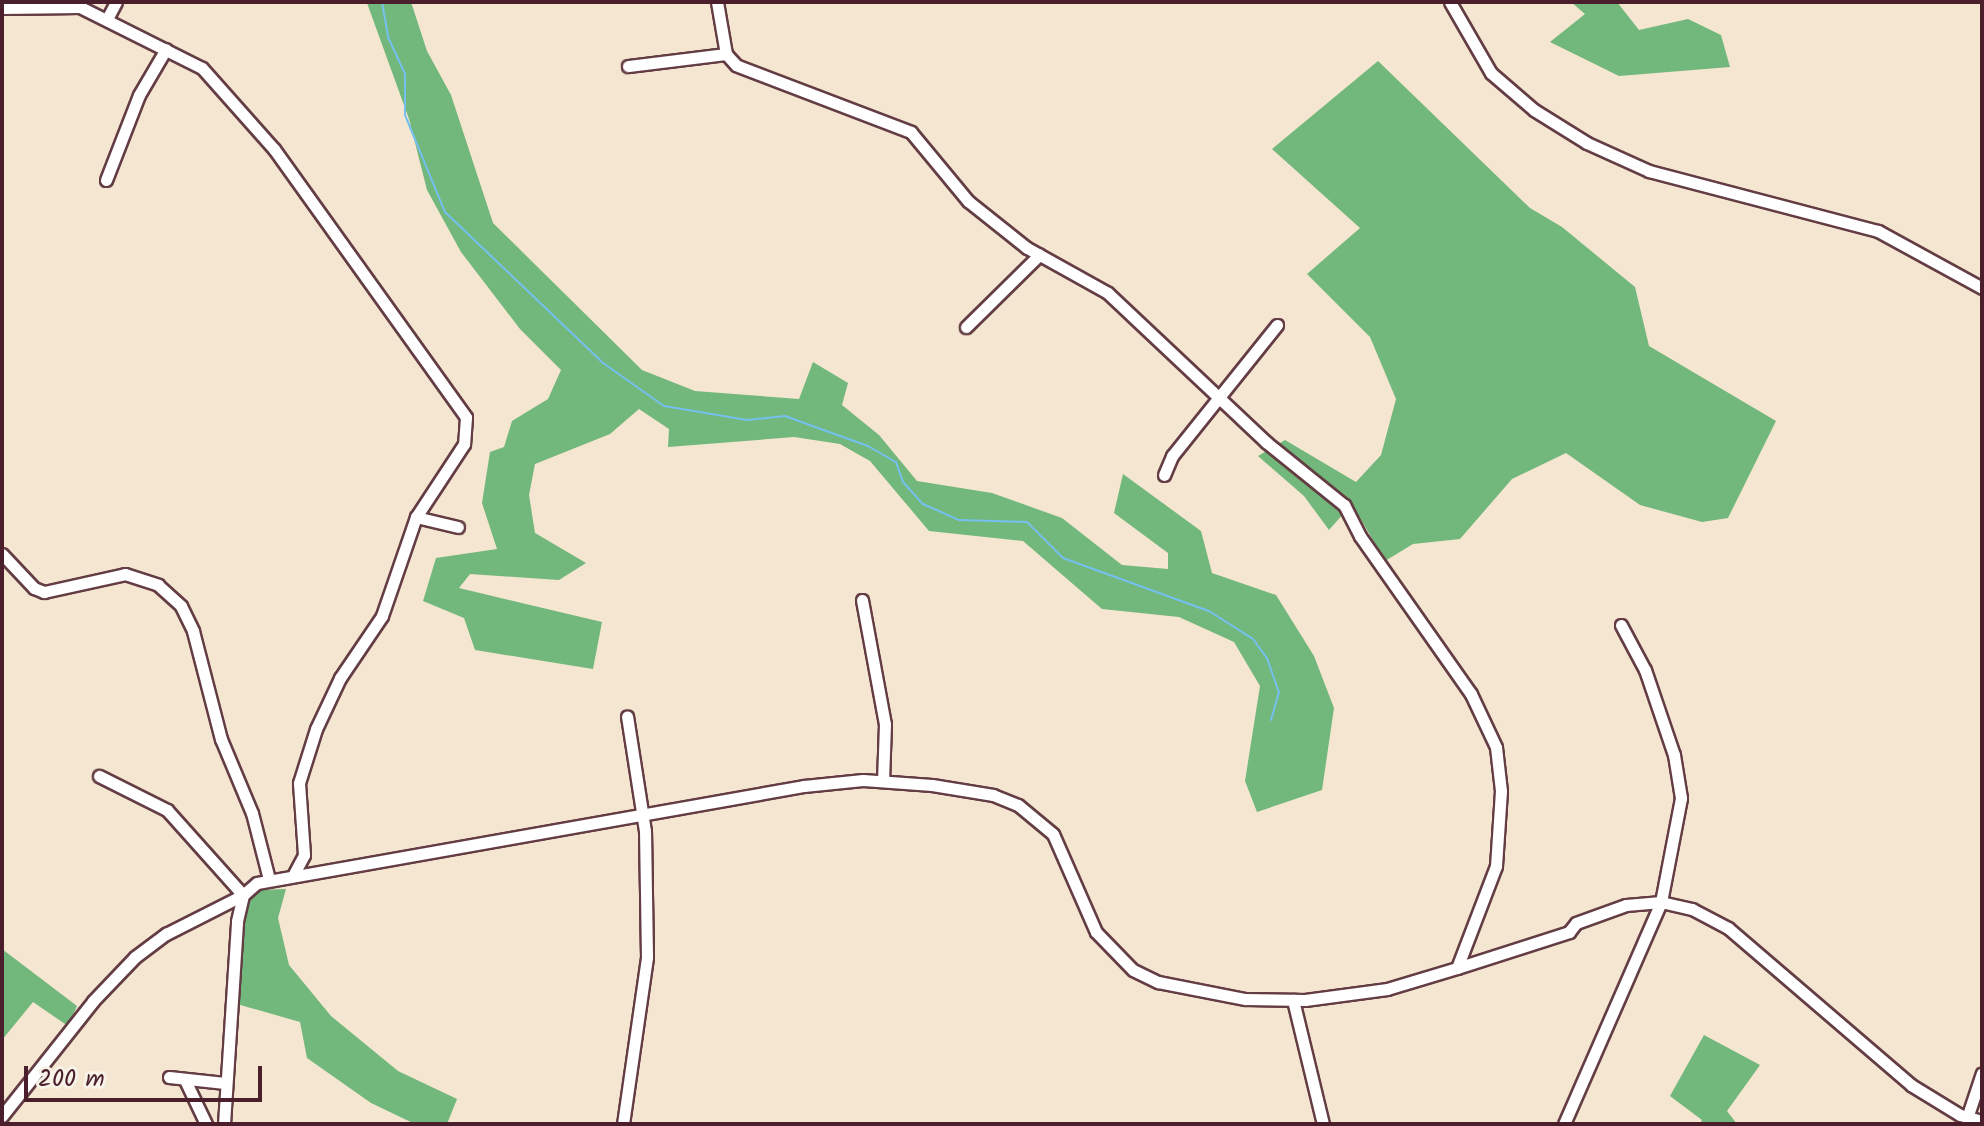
<!DOCTYPE html>
<style>
body{margin:0}
#map{position:relative;width:1984px;height:1126px;overflow:hidden;background:#f4e6d0;font-family:Kalam,sans-serif}
div>[style]{position:absolute}
.forest>*{inset:0;background:#72b77b}
.stream>*{height:2px;margin:-1px;padding:0 1px;transform-origin:1px;border-radius:1px;background:#75c0ee}
.roads{filter:drop-shadow(2px 0 #643d44) drop-shadow(-2px 0 #643d44) drop-shadow(0 2px #643d44) drop-shadow(0 -2px #643d44)}
.minor>*{height:11px;margin:-5.5px;padding:0 5.5px;transform-origin:5.5px;border-radius:5.5px;background:#fff}
span{translate:-50% -50%;white-space:nowrap;text-align:center;line-height:1.15;-webkit-text-stroke:6px #f7f3e8;paint-order:stroke}
.frame{position:absolute;inset:0;border:4px solid #4a1f2b;pointer-events:none}
.scale{position:absolute;left:24px;top:1066px;width:238px;height:36px;box-sizing:border-box;border:4px solid #4a1f2b;border-top:0;padding-left:10px;font-size:24px;line-height:28px;white-space:nowrap;color:#4a1f2b;-webkit-text-stroke:6px #f7f3e8;paint-order:stroke}
</style>
<div id="map">
<div class="forest">
<i style="clip-path:polygon(411px 2px,427px 51px,451px 95px,493px 223px,642px 370px,695px 391px,799px 399px,813px 362px,848px 383px,842px 405px,879px 435px,917px 481px,992px 493px,1062px 518px,1122px 565px,1168px 569px,1168px 553px,1114px 513px,1123px 474px,1201px 531px,1212px 573px,1276px 595px,1314px 656px,1334px 708px,1322px 790px,1257px 812px,1245px 781px,1260px 686px,1234px 642px,1179px 617px,1102px 609px,1023px 541px,929px 531px,870px 461px,840px 444px,794px 437px,668px 447px,669px 429px,639px 409px,610px 434px,535px 464px,529px 495px,535px 533px,586px 563px,559px 580px,470px 574px,459px 588px,602px 622px,593px 669px,475px 650px,464px 618px,423px 601px,436px 558px,497px 549px,482px 503px,490px 452px,504px 447px,512px 421px,548px 399px,561px 370px,520px 329px,461px 252px,427px 190px,409px 119px,367px 3px)"></i>
<i style="clip-path:polygon(1571px 2px,1617px 2px,1639px 30px,1688px 19px,1721px 35px,1730px 67px,1619px 76px,1550px 42px,1585px 14px)"></i>
<i style="clip-path:polygon(1378px 61px,1530px 208px,1562px 227px,1635px 287px,1649px 346px,1776px 421px,1728px 518px,1702px 522px,1640px 505px,1566px 453px,1512px 479px,1460px 539px,1413px 544px,1385px 561px,1352px 504px,1329px 530px,1304px 496px,1258px 456px,1285px 440px,1356px 482px,1381px 455px,1396px 399px,1370px 337px,1307px 274px,1360px 228px,1272px 149px)"></i>
<i style="clip-path:polygon(286px 889px,278px 918px,289px 965px,331px 1016px,398px 1071px,457px 1099px,447px 1124px,415px 1124px,371px 1103px,307px 1058px,300px 1022px,230px 1002px,236px 936px,254px 890px)"></i>
<i style="clip-path:polygon(2px 949px,77px 1006px,68px 1026px,33px 1002px,2px 1040px)"></i>
<i style="clip-path:polygon(1704px 1035px,1760px 1065px,1727px 1111px,1737px 1124px,1700px 1124px,1702px 1120px,1670px 1096px)"></i>
</div>
<div class="stream">
<i style="left:382px;top:2px;width:36px;rotate:80deg"></i>
<i style="left:388px;top:37px;width:41px;rotate:65.3deg"></i>
<i style="left:405px;top:74px;width:41px;rotate:90deg"></i>
<i style="left:405px;top:115px;width:105px;rotate:67.6deg"></i>
<i style="left:445px;top:212px;width:219px;rotate:43.7deg"></i>
<i style="left:603px;top:363px;width:75px;rotate:35.2deg"></i>
<i style="left:664px;top:406px;width:84px;rotate:9.6deg"></i>
<i style="left:747px;top:420px;width:38px;rotate:-6deg"></i>
<i style="left:785px;top:416px;width:88px;rotate:19.9deg"></i>
<i style="left:868px;top:446px;width:32px;rotate:30deg"></i>
<i style="left:896px;top:462px;width:21px;rotate:71deg"></i>
<i style="left:903px;top:482px;width:30px;rotate:48deg"></i>
<i style="left:923px;top:504px;width:39px;rotate:24deg"></i>
<i style="left:959px;top:520px;width:68px;rotate:1.7deg"></i>
<i style="left:1027px;top:522px;width:51px;rotate:45deg"></i>
<i style="left:1063px;top:558px;width:155px;rotate:20deg"></i>
<i style="left:1209px;top:611px;width:52px;rotate:32.5deg"></i>
<i style="left:1253px;top:639px;width:24px;rotate:54deg"></i>
<i style="left:1267px;top:658px;width:36px;rotate:71deg"></i>
<i style="left:1279px;top:692px;width:29px;rotate:106deg"></i>
</div>
<div class="roads">
<div class="minor">
<i style="left:1450px;top:2px;width:82px;rotate:60deg"></i>
<i style="left:1491px;top:73px;width:57px;rotate:40.7deg"></i>
<i style="left:1534px;top:110px;width:62px;rotate:31.9deg"></i>
<i style="left:1587px;top:143px;width:68px;rotate:24.3deg"></i>
<i style="left:1649px;top:171px;width:237px;rotate:14.7deg"></i>
<i style="left:1878px;top:231px;width:119px;rotate:28.7deg"></i>
<i style="left:2px;top:8px;width:78px;rotate:-0.7deg"></i>
<i style="left:80px;top:7px;width:136px;rotate:26.6deg"></i>
<i style="left:202px;top:68px;width:108px;rotate:48.4deg"></i>
<i style="left:274px;top:149px;width:330px;rotate:54.4deg"></i>
<i style="left:466px;top:417px;width:27px;rotate:94deg"></i>
<i style="left:464px;top:444px;width:87px;rotate:123.3deg"></i>
<i style="left:416px;top:517px;width:105px;rotate:109deg"></i>
<i style="left:382px;top:616px;width:75px;rotate:124.1deg"></i>
<i style="left:340px;top:678px;width:56px;rotate:115.2deg"></i>
<i style="left:316px;top:729px;width:57px;rotate:107.5deg"></i>
<i style="left:299px;top:783px;width:72px;rotate:86deg"></i>
<i style="left:304px;top:855px;width:21px;rotate:118deg"></i>
<i style="left:107px;top:19px;width:19px;rotate:-62deg"></i>
<i style="left:628px;top:66px;width:99px;rotate:-7deg"></i>
<i style="left:106px;top:180px;width:91px;rotate:-68.8deg"></i>
<i style="left:139px;top:95px;width:53px;rotate:-59.6deg"></i>
<i style="left:966px;top:327px;width:103px;rotate:-44.6deg"></i>
<i style="left:1164px;top:475px;width:21px;rotate:-67deg"></i>
<i style="left:1172px;top:456px;width:168px;rotate:-51.3deg"></i>
<i style="left:416px;top:517px;width:43px;rotate:13.4deg"></i>
<i style="left:2px;top:554px;width:47px;rotate:46.7deg"></i>
<i style="left:34px;top:588px;width:11px;rotate:22deg"></i>
<i style="left:44px;top:592px;width:83px;rotate:-12.5deg"></i>
<i style="left:125px;top:574px;width:35px;rotate:18deg"></i>
<i style="left:158px;top:585px;width:31px;rotate:42deg"></i>
<i style="left:181px;top:606px;width:28px;rotate:64deg"></i>
<i style="left:193px;top:631px;width:112px;rotate:75.5deg"></i>
<i style="left:221px;top:739px;width:80px;rotate:67.3deg"></i>
<i style="left:252px;top:813px;width:68px;rotate:75.6deg"></i>
<i style="left:862px;top:600px;width:126px;rotate:79.5deg"></i>
<i style="left:885px;top:724px;width:57px;rotate:92deg"></i>
<i style="left:1457px;top:968px;width:118px;rotate:-17.8deg"></i>
<i style="left:1569px;top:932px;width:11px;rotate:-52deg"></i>
<i style="left:1576px;top:923px;width:53px;rotate:-19.8deg"></i>
<i style="left:1626px;top:905px;width:35px;rotate:-5deg"></i>
<i style="left:1661px;top:902px;width:32px;rotate:13deg"></i>
<i style="left:1692px;top:909px;width:41px;rotate:27.8deg"></i>
<i style="left:1728px;top:928px;width:241px;rotate:40.6deg"></i>
<i style="left:1911px;top:1085px;width:57px;rotate:31.5deg"></i>
<i style="left:1960px;top:1115px;width:23px;rotate:15deg"></i>
<i style="left:1293px;top:1000px;width:128px;rotate:76.4deg"></i>
<i style="left:169px;top:1077px;width:56px;rotate:6.1deg"></i>
<i style="left:185px;top:1080px;width:49px;rotate:64.5deg"></i>
<i style="left:2px;top:1116px;width:147px;rotate:-51.6deg"></i>
<i style="left:93px;top:1001px;width:61px;rotate:-46.3deg"></i>
<i style="left:135px;top:957px;width:39px;rotate:-37deg"></i>
<i style="left:166px;top:934px;width:86px;rotate:-26.9deg"></i>
<i style="left:243px;top:895px;width:114px;rotate:-131.8deg"></i>
<i style="left:167px;top:810px;width:76px;rotate:-153.4deg"></i>
<i style="left:1967px;top:1118px;width:47px;rotate:-71.6deg"></i>
<i style="left:224px;top:1124px;width:203px;rotate:-86.3deg"></i>
<i style="left:237px;top:921px;width:27px;rotate:-77deg"></i>
<i style="left:243px;top:895px;width:18px;rotate:-41deg"></i>
<i style="left:257px;top:883px;width:556px;rotate:-10.06deg"></i>
<i style="left:804px;top:786px;width:59px;rotate:-5.8deg"></i>
<i style="left:863px;top:780px;width:69px;rotate:4.1deg"></i>
<i style="left:932px;top:785px;width:62px;rotate:9.3deg"></i>
<i style="left:993px;top:795px;width:27px;rotate:22deg"></i>
<i style="left:1018px;top:805px;width:45px;rotate:39.6deg"></i>
<i style="left:1053px;top:834px;width:107px;rotate:66.3deg"></i>
<i style="left:1096px;top:932px;width:53px;rotate:45.8deg"></i>
<i style="left:1133px;top:970px;width:28px;rotate:26deg"></i>
<i style="left:1158px;top:982px;width:89px;rotate:11.1deg"></i>
<i style="left:1245px;top:999px;width:60px;rotate:1deg"></i>
<i style="left:1305px;top:1000px;width:83px;rotate:-7.6deg"></i>
<i style="left:1387px;top:989px;width:73px;rotate:-16.7deg"></i>
<i style="left:1457px;top:968px;width:109px;rotate:-69.1deg"></i>
<i style="left:1496px;top:866px;width:75px;rotate:-86.2deg"></i>
<i style="left:1501px;top:791px;width:44px;rotate:-96.5deg"></i>
<i style="left:1496px;top:747px;width:59px;rotate:-115.3deg"></i>
<i style="left:1471px;top:694px;width:193px;rotate:-125.1deg"></i>
<i style="left:1360px;top:536px;width:35px;rotate:-117deg"></i>
<i style="left:1344px;top:505px;width:100px;rotate:-141.1deg"></i>
<i style="left:1266px;top:442px;width:217px;rotate:-136.7deg"></i>
<i style="left:1108px;top:293px;width:93px;rotate:-150.9deg"></i>
<i style="left:1027px;top:248px;width:75px;rotate:-141.5deg"></i>
<i style="left:968px;top:201px;width:89px;rotate:-129.6deg"></i>
<i style="left:911px;top:132px;width:187px;rotate:-159.1deg"></i>
<i style="left:736px;top:65px;width:15px;rotate:-132deg"></i>
<i style="left:726px;top:54px;width:53px;rotate:-99.8deg"></i>
<i style="left:623px;top:1124px;width:169px;rotate:-81.8deg"></i>
<i style="left:647px;top:957px;width:126px;rotate:-90.9deg"></i>
<i style="left:645px;top:831px;width:116px;rotate:-98.9deg"></i>
<i style="left:1564px;top:1124px;width:242px;rotate:-66.4deg"></i>
<i style="left:1661px;top:902px;width:106px;rotate:-79.1deg"></i>
<i style="left:1681px;top:798px;width:44px;rotate:-99.2deg"></i>
<i style="left:1674px;top:755px;width:90px;rotate:-108.8deg"></i>
<i style="left:1645px;top:670px;width:51px;rotate:-118.1deg"></i>
</div>
</div>
<div class="frame"></div>
<div class="scale">200 m</div>
</div>
